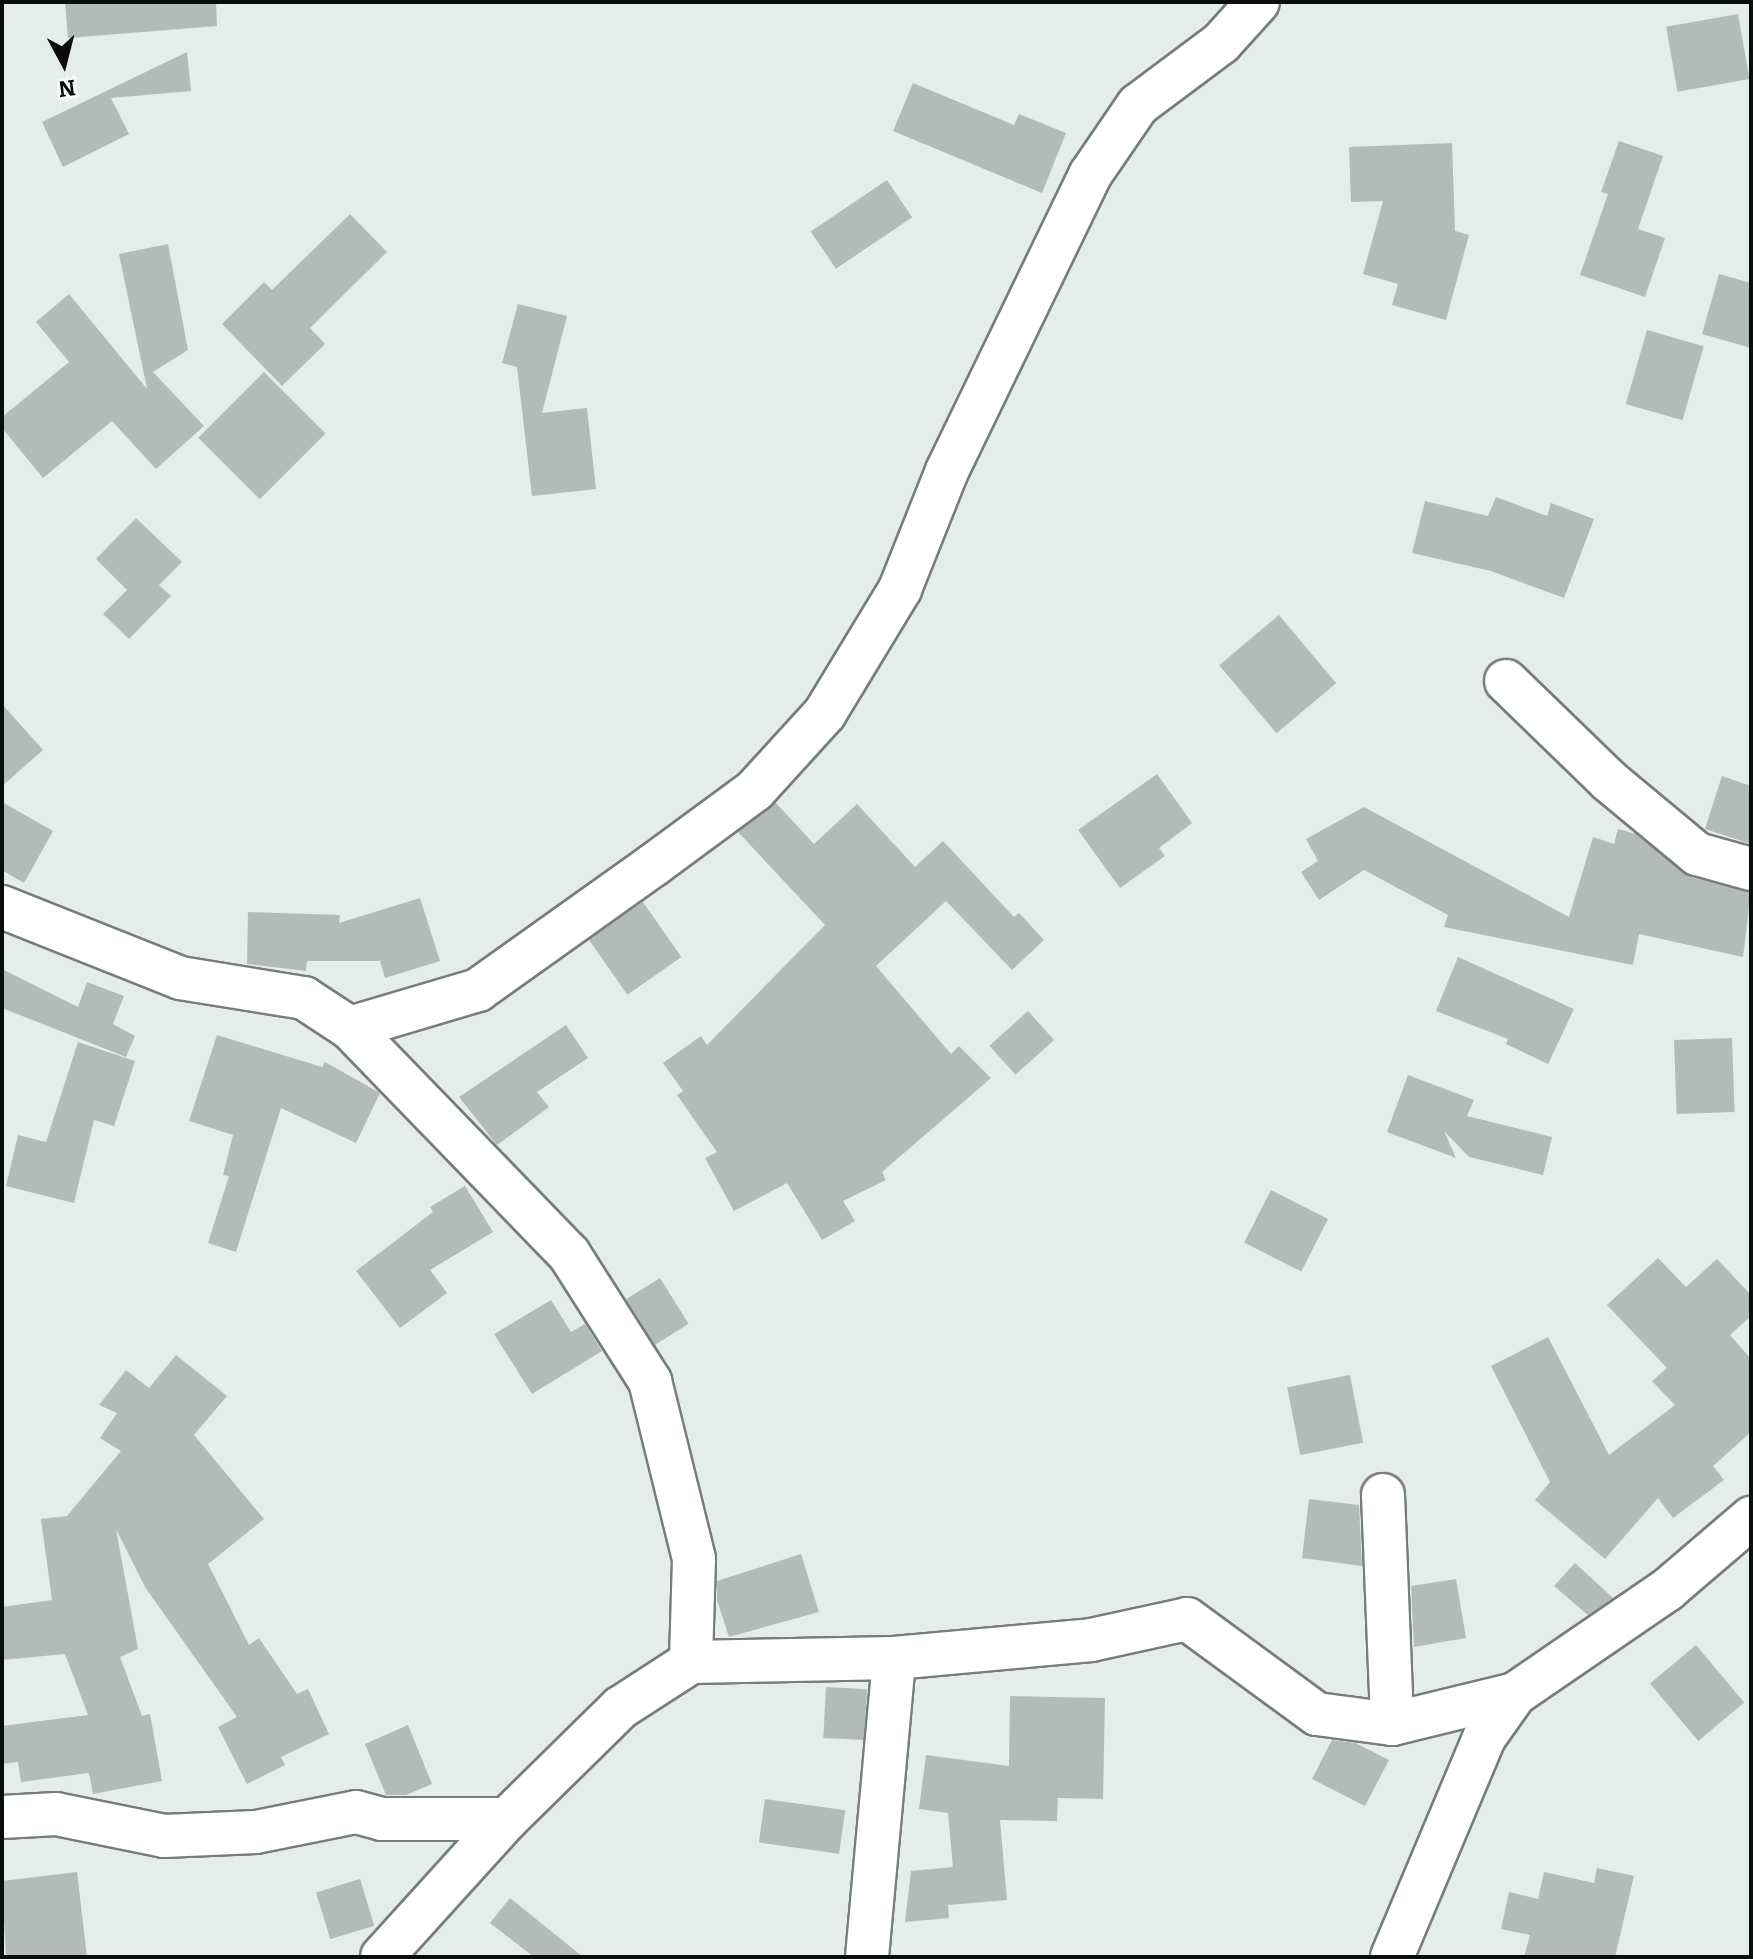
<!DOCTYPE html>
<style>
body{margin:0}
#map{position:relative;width:1753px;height:1959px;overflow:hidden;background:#e4edea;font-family:Bitter,serif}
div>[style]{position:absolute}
.building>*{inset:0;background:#b2bbb8;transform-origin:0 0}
.roads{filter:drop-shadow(2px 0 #757e7b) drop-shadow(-2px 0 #757e7b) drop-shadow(0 2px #757e7b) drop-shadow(0 -2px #757e7b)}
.minor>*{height:42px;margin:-21px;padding:0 21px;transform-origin:21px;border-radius:21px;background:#fff}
span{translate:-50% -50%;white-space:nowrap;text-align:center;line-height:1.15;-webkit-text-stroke:7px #f1faf7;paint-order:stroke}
.frame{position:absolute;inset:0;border:4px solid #0a0d0c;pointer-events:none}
.north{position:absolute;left:24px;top:24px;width:80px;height:80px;-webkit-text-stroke:6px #f1faf7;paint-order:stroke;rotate:173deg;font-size:22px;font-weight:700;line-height:32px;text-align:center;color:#0a0d0c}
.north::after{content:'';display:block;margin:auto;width:28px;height:36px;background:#0a0d0c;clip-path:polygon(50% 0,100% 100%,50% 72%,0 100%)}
</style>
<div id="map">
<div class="building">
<i style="clip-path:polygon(65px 2px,216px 2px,217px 26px,68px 38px)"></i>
<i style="left:1738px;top:14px;width:66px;height:73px;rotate:80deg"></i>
<i style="clip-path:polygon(187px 52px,191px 91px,111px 98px,129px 134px,63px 167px,42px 122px)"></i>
<i style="clip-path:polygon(913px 83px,1014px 125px,1019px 114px,1066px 133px,1042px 193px,893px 131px)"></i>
<i style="clip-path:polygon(1619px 141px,1663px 156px,1638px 229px,1665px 238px,1645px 297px,1580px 275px,1608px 194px,1601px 192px)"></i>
<i style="clip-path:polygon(1452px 143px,1455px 231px,1469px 235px,1446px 320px,1392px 305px,1398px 284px,1363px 274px,1383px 201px,1351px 202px,1349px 147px)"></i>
<i style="left:887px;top:180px;width:45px;height:92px;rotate:56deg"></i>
<i style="clip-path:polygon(350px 214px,387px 252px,310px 328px,325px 344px,282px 386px,222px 324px,264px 282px,272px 290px)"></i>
<i style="clip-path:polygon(168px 244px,188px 350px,153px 372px,204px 426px,156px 469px,112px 421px,43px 478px,2px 428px,2px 417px,69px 362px,36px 322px,69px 294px,147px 389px,119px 254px)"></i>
<i style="clip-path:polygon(1719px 274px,1751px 283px,1751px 348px,1702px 334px)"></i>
<i style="clip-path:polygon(518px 304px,567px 316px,542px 413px,587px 408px,596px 489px,532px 496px,517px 367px,502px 363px)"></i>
<i style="left:1647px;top:330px;width:59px;height:77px;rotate:16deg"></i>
<i style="left:264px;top:372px;width:87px;height:93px;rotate:45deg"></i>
<i style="clip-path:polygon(1496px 497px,1547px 516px,1551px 503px,1594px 519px,1564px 598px,1491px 571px,1412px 553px,1425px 501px,1488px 516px)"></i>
<i style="clip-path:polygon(136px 518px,182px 562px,159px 585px,171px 596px,129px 639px,103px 614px,127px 590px,96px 559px)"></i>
<i style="left:1279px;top:615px;width:89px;height:78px;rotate:50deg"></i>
<i style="clip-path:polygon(2px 704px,43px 750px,2px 786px)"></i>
<i style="clip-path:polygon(1157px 774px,1192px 823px,1159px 848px,1165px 856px,1120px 888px,1078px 830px)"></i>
<i style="clip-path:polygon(1722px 776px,1751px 786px,1751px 844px,1705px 829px)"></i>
<i style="clip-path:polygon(2px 802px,53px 831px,24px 883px,2px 870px)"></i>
<i style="clip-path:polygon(776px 803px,814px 844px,857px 804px,915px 867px,943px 841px,1014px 917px,1019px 913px,1044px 940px,1012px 970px,946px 901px,876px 966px,951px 1054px,959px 1046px,991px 1078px,882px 1172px,886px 1180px,843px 1201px,855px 1221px,822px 1240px,787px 1183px,734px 1211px,705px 1158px,717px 1152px,677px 1095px,683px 1091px,663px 1063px,701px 1036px,707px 1045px,825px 925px,738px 832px)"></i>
<i style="clip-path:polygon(1364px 807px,1569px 917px,1593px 837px,1614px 844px,1618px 829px,1636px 834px,1690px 877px,1751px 892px,1743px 957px,1639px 934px,1633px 965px,1444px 927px,1448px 915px,1364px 870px,1319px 900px,1301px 872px,1318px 861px,1306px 839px)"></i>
<i style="clip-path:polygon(420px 898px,440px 961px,385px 978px,380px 961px,307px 961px,306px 971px,247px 964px,248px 912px,340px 915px,339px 923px)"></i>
<i style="left:643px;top:902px;width:67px;height:66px;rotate:55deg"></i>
<i style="clip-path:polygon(1458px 957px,1574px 1009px,1548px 1064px,1506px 1044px,1508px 1039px,1436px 1011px)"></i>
<i style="clip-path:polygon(2px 969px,78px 1007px,87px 982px,124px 996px,113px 1024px,135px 1036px,126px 1057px,2px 1008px)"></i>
<i style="left:1028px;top:1011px;width:39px;height:52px;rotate:48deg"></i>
<i style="clip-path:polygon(566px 1025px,588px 1058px,537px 1092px,549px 1107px,497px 1145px,459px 1097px)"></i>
<i style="clip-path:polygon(217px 1035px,322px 1067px,325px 1062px,380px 1093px,356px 1143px,281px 1108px,236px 1252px,208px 1243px,229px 1176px,223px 1175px,233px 1135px,189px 1121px)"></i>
<i style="left:1732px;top:1038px;width:74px;height:58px;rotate:88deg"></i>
<i style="clip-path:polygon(78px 1042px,135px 1061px,114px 1126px,94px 1120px,74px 1203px,6px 1186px,18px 1135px,46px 1142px)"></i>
<i style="clip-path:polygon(1408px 1075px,1474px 1100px,1467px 1116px,1552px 1137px,1543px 1175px,1469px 1157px,1444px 1131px,1456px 1158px,1387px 1132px)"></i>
<i style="clip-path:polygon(465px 1186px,493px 1232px,430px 1270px,447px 1293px,400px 1328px,356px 1271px,433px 1212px,430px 1207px)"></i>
<i style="left:1271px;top:1190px;width:64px;height:59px;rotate:27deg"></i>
<i style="clip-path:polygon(1658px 1258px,1686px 1287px,1717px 1259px,1751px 1295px,1751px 1316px,1730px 1335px,1751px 1359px,1751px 1432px,1713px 1466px,1724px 1480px,1673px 1518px,1658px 1498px,1605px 1559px,1535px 1500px,1550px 1482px,1491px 1366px,1548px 1337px,1609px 1455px,1675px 1405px,1652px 1381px,1667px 1368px,1607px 1305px)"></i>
<i style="left:660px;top:1278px;width:54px;height:40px;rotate:58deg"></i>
<i style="clip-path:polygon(551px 1300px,571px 1332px,585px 1324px,602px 1351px,532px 1394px,494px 1334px)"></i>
<i style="clip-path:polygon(176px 1355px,227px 1396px,194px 1435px,264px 1519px,208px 1564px,249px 1645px,259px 1638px,297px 1694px,308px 1689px,329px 1734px,281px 1757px,285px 1765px,247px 1784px,218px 1727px,237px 1717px,145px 1587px,116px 1529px,138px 1649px,120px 1657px,142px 1716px,150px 1714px,162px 1781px,93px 1794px,89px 1773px,21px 1782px,18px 1762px,2px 1764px,2px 1726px,88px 1715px,65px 1654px,2px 1660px,2px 1607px,52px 1600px,41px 1519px,67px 1516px,121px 1451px,100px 1438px,117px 1413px,99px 1405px,126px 1370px,149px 1388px)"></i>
<i style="left:1350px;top:1375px;width:69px;height:64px;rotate:79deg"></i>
<i style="clip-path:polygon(1309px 1499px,1359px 1505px,1362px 1566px,1302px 1558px)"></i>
<i style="clip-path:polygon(801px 1554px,819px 1612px,729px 1637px,717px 1600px,717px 1581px)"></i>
<i style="clip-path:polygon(1575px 1563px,1613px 1598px,1588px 1615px,1554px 1586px)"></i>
<i style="clip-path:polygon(1456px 1579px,1466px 1638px,1414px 1647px,1411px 1586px)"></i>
<i style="left:1696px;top:1645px;width:75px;height:60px;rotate:50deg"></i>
<i style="left:826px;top:1687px;width:41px;height:51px;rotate:3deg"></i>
<i style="clip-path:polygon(1010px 1696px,1105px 1698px,1103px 1799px,1058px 1798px,1057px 1821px,1000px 1820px,1007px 1900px,948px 1905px,949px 1918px,905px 1922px,911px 1871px,953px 1867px,948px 1813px,919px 1809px,926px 1755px,1009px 1766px)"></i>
<i style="clip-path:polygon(408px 1725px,432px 1784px,406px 1795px,386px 1795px,365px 1744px)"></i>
<i style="clip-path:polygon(1332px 1740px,1355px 1743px,1389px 1760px,1365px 1806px,1312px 1779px)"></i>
<i style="left:765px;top:1799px;width:81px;height:44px;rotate:8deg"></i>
<i style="clip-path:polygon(1597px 1868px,1634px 1876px,1615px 1957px,1524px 1957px,1530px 1935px,1501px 1929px,1509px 1892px,1538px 1899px,1544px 1872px,1594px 1883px)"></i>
<i style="clip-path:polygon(77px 1872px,87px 1957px,6px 1957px,2px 1881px)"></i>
<i style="left:360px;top:1879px;width:49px;height:46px;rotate:73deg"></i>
<i style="clip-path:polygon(510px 1898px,583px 1957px,534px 1957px,490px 1923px)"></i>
</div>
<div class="roads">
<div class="minor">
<i style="left:1506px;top:681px;width:142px;rotate:44.1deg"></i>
<i style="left:1608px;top:780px;width:116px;rotate:39.7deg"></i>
<i style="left:1697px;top:854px;width:56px;rotate:15.5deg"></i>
<i style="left:2px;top:907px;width:192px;rotate:21.7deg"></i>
<i style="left:180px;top:978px;width:126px;rotate:9.2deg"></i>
<i style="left:304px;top:998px;width:55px;rotate:33.1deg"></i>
<i style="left:350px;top:1028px;width:134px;rotate:-16.5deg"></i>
<i style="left:478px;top:990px;width:214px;rotate:-35.5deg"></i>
<i style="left:652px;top:866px;width:128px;rotate:-36.4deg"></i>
<i style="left:755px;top:790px;width:104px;rotate:-47.7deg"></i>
<i style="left:825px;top:713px;width:145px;rotate:-58.8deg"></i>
<i style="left:900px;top:589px;width:127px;rotate:-68.3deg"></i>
<i style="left:947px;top:471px;width:329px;rotate:-64.2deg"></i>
<i style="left:1090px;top:175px;width:85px;rotate:-55.6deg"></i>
<i style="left:1138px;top:105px;width:104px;rotate:-36.8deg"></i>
<i style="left:1221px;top:43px;width:55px;rotate:-47.9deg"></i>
<i style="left:350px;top:1028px;width:315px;rotate:45.9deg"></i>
<i style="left:569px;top:1254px;width:151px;rotate:57.5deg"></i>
<i style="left:650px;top:1381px;width:183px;rotate:76.1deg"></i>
<i style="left:694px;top:1559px;width:103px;rotate:91.7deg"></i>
<i style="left:691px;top:1662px;width:85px;rotate:147.1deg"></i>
<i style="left:620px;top:1708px;width:158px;rotate:135.5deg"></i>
<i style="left:507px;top:1819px;width:186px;rotate:132.2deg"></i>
<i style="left:1383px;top:1495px;width:229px;rotate:87.7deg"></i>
<i style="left:691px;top:1662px;width:203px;rotate:-1.1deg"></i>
<i style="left:894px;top:1658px;width:198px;rotate:-5.2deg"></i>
<i style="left:1091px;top:1640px;width:98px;rotate:-12.3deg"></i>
<i style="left:1187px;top:1619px;width:161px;rotate:36.2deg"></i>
<i style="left:1317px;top:1714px;width:76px;rotate:7.6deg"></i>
<i style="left:1392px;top:1724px;width:127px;rotate:-13.7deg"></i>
<i style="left:2px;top:1817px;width:54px;rotate:-3.2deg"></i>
<i style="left:56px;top:1814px;width:110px;rotate:11.5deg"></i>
<i style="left:164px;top:1836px;width:92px;rotate:-2.5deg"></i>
<i style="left:256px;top:1832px;width:102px;rotate:-11.3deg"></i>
<i style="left:356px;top:1812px;width:27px;rotate:15deg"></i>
<i style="left:382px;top:1819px;width:125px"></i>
<i style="left:867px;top:1957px;width:300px;rotate:-84.8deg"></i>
<i style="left:1392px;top:1957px;width:238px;rotate:-67.2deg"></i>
<i style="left:1484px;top:1738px;width:54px;rotate:-54.8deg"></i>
<i style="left:1515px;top:1694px;width:184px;rotate:-34.4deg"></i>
<i style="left:1667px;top:1590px;width:111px;rotate:-40.6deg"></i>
</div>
</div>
<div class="frame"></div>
<div class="north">N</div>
</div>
